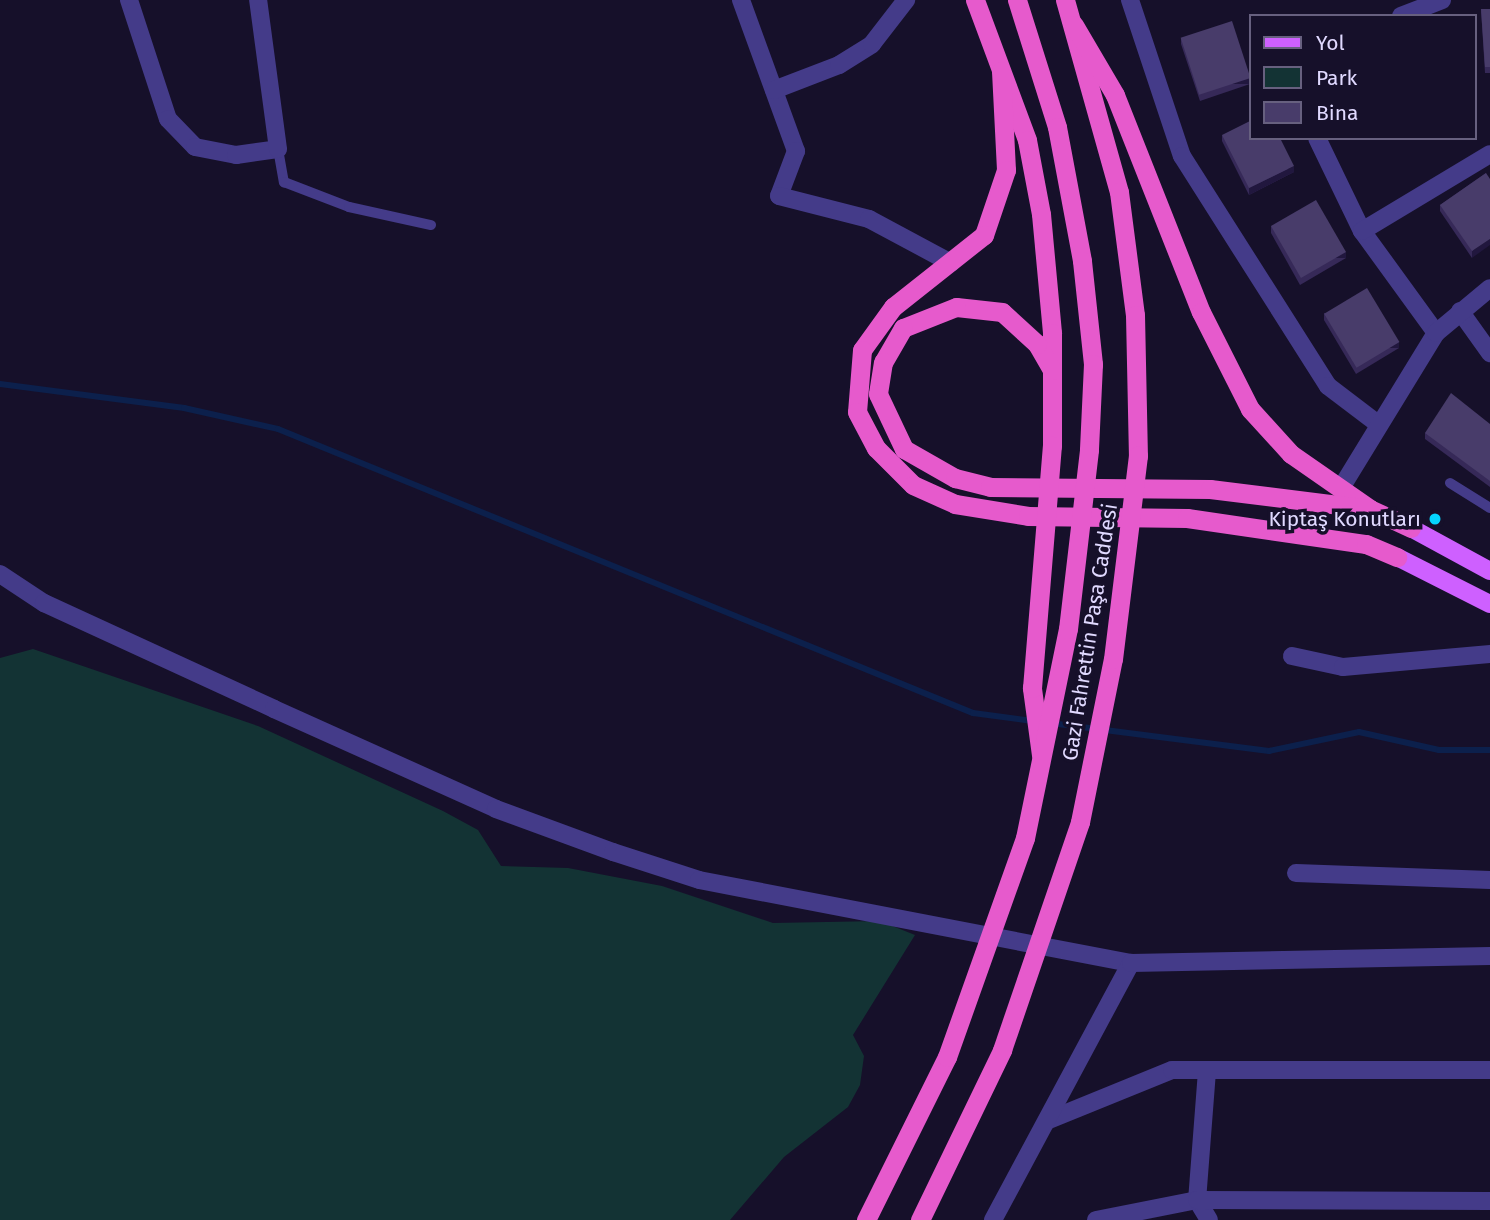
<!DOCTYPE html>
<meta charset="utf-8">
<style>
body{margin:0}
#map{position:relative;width:1490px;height:1220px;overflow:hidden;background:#16102a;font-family:"Fira Sans",sans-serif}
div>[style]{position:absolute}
.green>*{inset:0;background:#133334}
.stream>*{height:6px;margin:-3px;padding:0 3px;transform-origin:3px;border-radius:3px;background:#0c204c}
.service>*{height:10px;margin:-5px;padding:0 5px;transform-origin:5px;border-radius:5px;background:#443b89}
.minor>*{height:18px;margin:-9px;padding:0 9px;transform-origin:9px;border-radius:9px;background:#443b89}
.tertiary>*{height:18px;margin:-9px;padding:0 9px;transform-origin:9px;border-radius:9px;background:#443b89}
.primary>*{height:18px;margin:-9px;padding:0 9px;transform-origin:9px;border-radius:9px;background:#ce60ff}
.trunk>*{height:19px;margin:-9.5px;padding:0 9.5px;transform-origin:9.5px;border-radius:9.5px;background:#e65acc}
.trunk-bridge>*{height:19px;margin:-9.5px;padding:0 9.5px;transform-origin:9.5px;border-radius:9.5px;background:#e65acc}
.wall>*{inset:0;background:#362958}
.shaded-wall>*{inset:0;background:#21173e;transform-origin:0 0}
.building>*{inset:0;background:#483c6a;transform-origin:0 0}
.dots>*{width:19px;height:19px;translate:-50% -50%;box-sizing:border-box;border:4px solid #16102a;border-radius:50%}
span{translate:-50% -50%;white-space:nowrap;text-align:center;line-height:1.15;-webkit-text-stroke:7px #16102a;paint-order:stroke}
.poi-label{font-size:21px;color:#e0d9ff}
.right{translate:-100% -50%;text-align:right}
.street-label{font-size:21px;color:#e0d9ff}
.legend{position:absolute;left:1249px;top:14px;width:228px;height:126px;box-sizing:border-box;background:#16102a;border:2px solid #67607f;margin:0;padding:9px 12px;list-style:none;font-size:21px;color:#e0d9ff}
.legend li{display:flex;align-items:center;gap:14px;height:35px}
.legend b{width:35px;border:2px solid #67607f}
</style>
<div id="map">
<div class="green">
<i style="clip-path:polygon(33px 649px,258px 726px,443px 811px,478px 830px,501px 866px,568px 868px,662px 886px,773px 923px,880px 921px,915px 935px,853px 1035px,864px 1056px,860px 1085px,848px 1107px,784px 1157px,730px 1220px,0 1220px,0 658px)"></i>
</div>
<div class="stream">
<i style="left:0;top:384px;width:186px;rotate:7.4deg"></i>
<i style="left:184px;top:408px;width:96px;rotate:12.6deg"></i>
<i style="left:278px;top:429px;width:751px;rotate:22.23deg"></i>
<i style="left:973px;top:713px;width:60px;rotate:7.7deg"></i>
<i style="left:1050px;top:723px;width:221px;rotate:7.3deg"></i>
<i style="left:1269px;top:751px;width:92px;rotate:-11.9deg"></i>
<i style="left:1359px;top:732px;width:82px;rotate:12.7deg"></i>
<i style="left:1439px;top:750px;width:51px"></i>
</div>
<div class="service">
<i style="left:278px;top:149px;width:34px;rotate:80deg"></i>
<i style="left:284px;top:182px;width:70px;rotate:21deg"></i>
<i style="left:349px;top:207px;width:84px;rotate:12.4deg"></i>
<i style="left:1450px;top:483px;width:47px;rotate:32deg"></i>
</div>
<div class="minor">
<i style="left:129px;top:0;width:125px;rotate:71.9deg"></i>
<i style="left:168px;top:119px;width:39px;rotate:46deg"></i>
<i style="left:195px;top:147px;width:42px;rotate:11deg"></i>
<i style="left:236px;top:155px;width:42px;rotate:-8.1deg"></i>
<i style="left:278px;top:149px;width:150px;rotate:-97.6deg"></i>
<i style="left:741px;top:0;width:161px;rotate:70deg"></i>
<i style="left:796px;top:151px;width:48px;rotate:110.7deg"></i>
<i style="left:779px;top:196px;width:93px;rotate:14.3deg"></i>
<i style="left:869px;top:219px;width:93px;rotate:28.2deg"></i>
<i style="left:1130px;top:0;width:164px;rotate:71.6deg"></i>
<i style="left:1182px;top:156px;width:272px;rotate:57.6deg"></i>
<i style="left:1328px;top:386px;width:63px;rotate:37.2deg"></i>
<i style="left:1401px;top:16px;width:44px;rotate:-21.3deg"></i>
<i style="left:774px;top:90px;width:70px;rotate:-21deg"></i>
<i style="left:839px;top:65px;width:39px;rotate:-32deg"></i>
<i style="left:872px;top:44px;width:56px;rotate:-52.3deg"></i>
<i style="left:1317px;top:138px;width:103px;rotate:64.2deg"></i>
<i style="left:1362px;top:231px;width:126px;rotate:54deg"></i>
<i style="left:1362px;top:231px;width:149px;rotate:-31deg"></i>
<i style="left:1460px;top:311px;width:52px;rotate:54.5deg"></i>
<i style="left:1341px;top:488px;width:182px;rotate:-58.5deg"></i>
<i style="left:1436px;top:333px;width:70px;rotate:-39.8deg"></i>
<i style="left:0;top:574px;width:53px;rotate:33.4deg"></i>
<i style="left:44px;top:603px;width:253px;rotate:24.7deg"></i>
<i style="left:274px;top:709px;width:243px;rotate:24.2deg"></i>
<i style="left:496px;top:809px;width:125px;rotate:20.2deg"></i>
<i style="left:613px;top:852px;width:90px;rotate:18deg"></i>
<i style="left:699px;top:880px;width:440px;rotate:10.9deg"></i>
<i style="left:1292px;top:656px;width:52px;rotate:12.2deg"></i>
<i style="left:1343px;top:667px;width:148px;rotate:-5.1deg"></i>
<i style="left:1296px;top:873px;width:194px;rotate:2.1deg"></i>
<i style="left:1207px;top:1071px;width:129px;rotate:94.4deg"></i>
<i style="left:1197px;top:1200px;width:23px;rotate:59deg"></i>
<i style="left:1049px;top:1120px;width:133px;rotate:-22.1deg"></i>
<i style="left:1172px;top:1070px;width:318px"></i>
<i style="left:1096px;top:1220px;width:103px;rotate:-11.2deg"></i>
<i style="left:1197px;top:1200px;width:293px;rotate:0.2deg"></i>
</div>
<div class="tertiary">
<i style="left:993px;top:1220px;width:292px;rotate:-61.8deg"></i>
<i style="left:1131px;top:963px;width:359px;rotate:-1.1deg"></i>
</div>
<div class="primary">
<i style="left:1411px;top:528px;width:90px;rotate:28.6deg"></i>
<i style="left:1397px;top:557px;width:104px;rotate:26.8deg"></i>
</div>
<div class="trunk">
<i style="left:975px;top:0;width:149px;rotate:69.6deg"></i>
<i style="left:1027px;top:140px;width:75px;rotate:79.3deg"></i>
<i style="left:1041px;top:214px;width:120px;rotate:84.7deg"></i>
<i style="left:1052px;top:333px;width:113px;rotate:90deg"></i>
<i style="left:1017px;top:0;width:133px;rotate:72.5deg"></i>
<i style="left:1057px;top:127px;width:136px;rotate:79.4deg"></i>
<i style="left:1082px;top:261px;width:104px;rotate:83.9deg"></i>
<i style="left:1093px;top:364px;width:86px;rotate:92.7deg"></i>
<i style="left:1065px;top:0;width:199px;rotate:74.3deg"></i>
<i style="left:1119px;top:192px;width:124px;rotate:82.6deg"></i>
<i style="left:1135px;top:315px;width:141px;rotate:88.8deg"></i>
<i style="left:1074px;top:25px;width:81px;rotate:59.6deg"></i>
<i style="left:1115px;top:95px;width:233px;rotate:68.4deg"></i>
<i style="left:1201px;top:312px;width:109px;rotate:63.2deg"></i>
<i style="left:1250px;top:409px;width:61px;rotate:47.7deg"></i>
<i style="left:1291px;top:454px;width:96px;rotate:34.8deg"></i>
<i style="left:1370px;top:509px;width:45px;rotate:24.9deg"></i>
<i style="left:1001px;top:71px;width:99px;rotate:87.1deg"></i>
<i style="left:1006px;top:170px;width:69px;rotate:108.7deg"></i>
<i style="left:984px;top:235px;width:116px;rotate:141.6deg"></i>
<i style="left:893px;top:307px;width:53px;rotate:125.8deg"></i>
<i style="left:862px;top:350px;width:62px;rotate:94.6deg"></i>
<i style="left:857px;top:412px;width:41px;rotate:62.2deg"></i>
<i style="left:876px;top:448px;width:52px;rotate:45deg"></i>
<i style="left:913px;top:485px;width:46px;rotate:24.3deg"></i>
<i style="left:955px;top:504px;width:74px;rotate:9.3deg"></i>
<i style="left:1028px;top:516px;width:159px;rotate:0.7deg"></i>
<i style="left:1187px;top:518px;width:181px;rotate:8.3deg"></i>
<i style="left:1366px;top:544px;width:34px;rotate:23deg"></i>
<i style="left:1052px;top:370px;width:30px;rotate:-120deg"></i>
<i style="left:1037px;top:344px;width:47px;rotate:-137.6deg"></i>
<i style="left:1002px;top:312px;width:46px;rotate:-173.8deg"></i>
<i style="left:956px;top:307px;width:57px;rotate:158.4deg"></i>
<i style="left:903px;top:328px;width:39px;rotate:120deg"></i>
<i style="left:883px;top:362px;width:32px;rotate:99deg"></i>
<i style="left:878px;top:394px;width:61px;rotate:64.7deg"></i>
<i style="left:904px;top:449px;width:59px;rotate:29.6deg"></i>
<i style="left:955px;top:478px;width:36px;rotate:14deg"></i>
<i style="left:990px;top:487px;width:220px;rotate:0.5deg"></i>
<i style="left:1210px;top:489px;width:161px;rotate:7.1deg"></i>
</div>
<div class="trunk-bridge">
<i style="left:1041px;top:755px;width:68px;rotate:-97.7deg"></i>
<i style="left:1032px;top:688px;width:243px;rotate:-85.3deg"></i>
<i style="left:866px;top:1220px;width:182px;rotate:-63.6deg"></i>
<i style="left:947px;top:1057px;width:232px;rotate:-70.4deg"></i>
<i style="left:1025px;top:838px;width:213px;rotate:-78.4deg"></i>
<i style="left:1068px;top:629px;width:180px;rotate:-83.3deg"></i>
<i style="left:920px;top:1220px;width:189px;rotate:-64.2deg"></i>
<i style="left:1002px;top:1050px;width:241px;rotate:-71.1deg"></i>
<i style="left:1080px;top:822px;width:166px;rotate:-78.6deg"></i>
<i style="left:1113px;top:659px;width:205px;rotate:-83deg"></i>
</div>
<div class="wall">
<i style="clip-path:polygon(1481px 9px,1490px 9px,1490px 73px,1485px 73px)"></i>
<i style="clip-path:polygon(1181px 38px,1250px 75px,1250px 84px,1200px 101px,1181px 44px)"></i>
<i style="clip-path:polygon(1222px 135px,1294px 172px,1249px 195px,1222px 141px)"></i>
<i style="clip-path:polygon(1486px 173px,1472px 258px,1440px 211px,1440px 205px)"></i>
<i style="clip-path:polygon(1271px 226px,1346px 258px,1300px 285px,1271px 233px)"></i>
<i style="clip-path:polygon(1324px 313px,1399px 348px,1356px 374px,1324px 320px)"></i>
<i style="clip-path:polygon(1490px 424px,1490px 487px,1425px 439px,1425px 433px)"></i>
</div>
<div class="shaded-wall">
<i style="left:1250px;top:78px;width:6px;height:53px;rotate:90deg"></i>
<i style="clip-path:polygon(1294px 166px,1294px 172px,1249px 195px,1249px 188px)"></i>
<i style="clip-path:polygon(1490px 239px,1490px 245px,1472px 258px,1472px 251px)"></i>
<i style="left:1346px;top:252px;width:6px;height:53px;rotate:90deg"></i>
<i style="left:1399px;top:342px;width:6px;height:50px;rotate:90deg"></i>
</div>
<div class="building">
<i style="clip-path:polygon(1481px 9px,1490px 9px,1490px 67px,1485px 67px)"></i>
<i style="left:1232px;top:21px;width:60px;height:54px;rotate:72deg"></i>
<i style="clip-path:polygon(1250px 121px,1250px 138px,1280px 138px,1294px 166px,1249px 188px,1222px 135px)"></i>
<i style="clip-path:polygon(1486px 173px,1490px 179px,1490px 239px,1472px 251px,1440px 205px)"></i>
<i style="left:1316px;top:200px;width:60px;height:52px;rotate:60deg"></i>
<i style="left:1367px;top:288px;width:63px;height:50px;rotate:59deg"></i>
<i style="clip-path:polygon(1451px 393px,1490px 424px,1490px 481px,1425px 433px)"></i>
</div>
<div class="dots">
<i style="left:1435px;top:519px;background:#05d5ff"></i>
</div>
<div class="poi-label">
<span class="right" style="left:1421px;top:519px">Kiptaş Konutları</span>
</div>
<div class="street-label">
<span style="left:1090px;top:632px;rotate:-81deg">Gazi Fahrettin Paşa Caddesi</span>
</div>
<ul class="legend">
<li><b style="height:9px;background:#ce60ff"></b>Yol</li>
<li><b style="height:19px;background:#133334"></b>Park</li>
<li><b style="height:19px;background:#483c6a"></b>Bina</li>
</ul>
</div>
